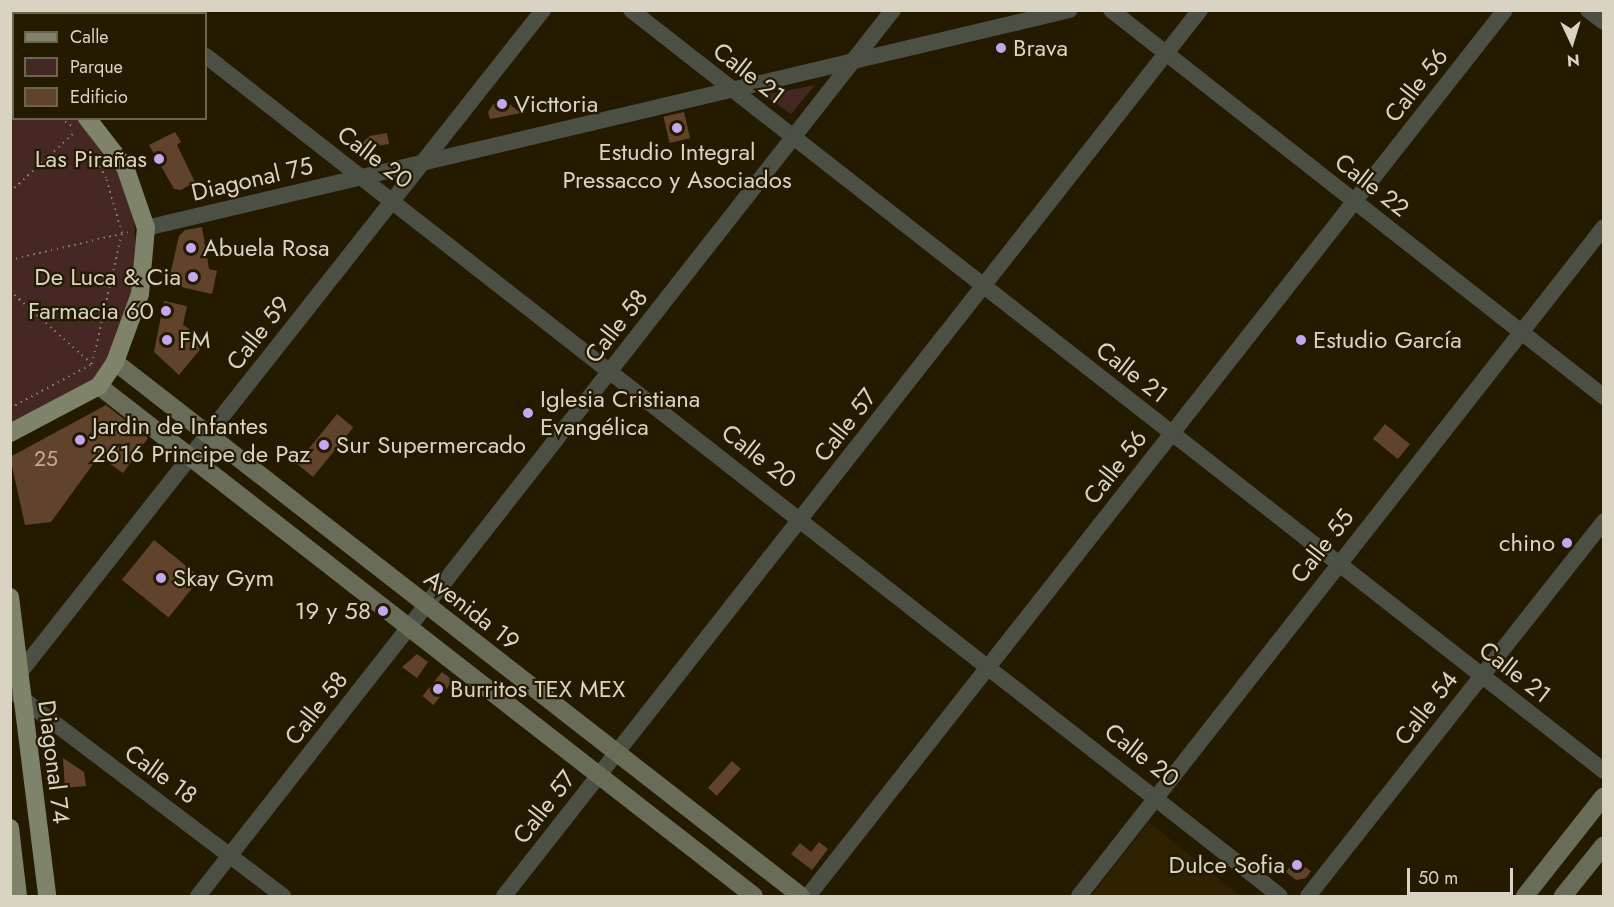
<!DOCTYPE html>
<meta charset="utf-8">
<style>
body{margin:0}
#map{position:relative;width:1614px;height:907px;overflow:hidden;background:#241a00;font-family:Jost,sans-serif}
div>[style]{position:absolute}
.built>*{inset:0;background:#2f2200}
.green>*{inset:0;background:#452824}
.building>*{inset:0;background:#61432b;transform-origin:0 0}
.path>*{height:2px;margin-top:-1px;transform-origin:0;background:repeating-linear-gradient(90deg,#837c67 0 1.5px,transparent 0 6px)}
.street>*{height:16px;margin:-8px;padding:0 8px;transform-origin:8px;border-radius:8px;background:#4c4f43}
.secondary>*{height:18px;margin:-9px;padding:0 9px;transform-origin:9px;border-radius:9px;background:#686c58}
.primary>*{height:18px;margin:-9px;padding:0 9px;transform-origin:9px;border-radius:9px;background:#7e8369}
.dots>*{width:16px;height:16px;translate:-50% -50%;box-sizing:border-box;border:3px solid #241a00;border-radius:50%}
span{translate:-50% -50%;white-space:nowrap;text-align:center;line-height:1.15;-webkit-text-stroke:4.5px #241a00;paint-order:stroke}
.number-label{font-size:21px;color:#bbaf9d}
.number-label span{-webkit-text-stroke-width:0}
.poi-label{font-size:24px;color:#d9d3c3}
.left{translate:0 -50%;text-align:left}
.right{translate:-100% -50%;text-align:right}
.street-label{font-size:24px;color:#d9d3c3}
.frame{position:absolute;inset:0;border:12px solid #d9d3c3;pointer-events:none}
.legend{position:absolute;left:12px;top:12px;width:195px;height:108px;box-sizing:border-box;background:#241a00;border:2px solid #6c644e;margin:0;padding:8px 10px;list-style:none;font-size:18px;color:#d9d3c3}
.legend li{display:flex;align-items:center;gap:12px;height:30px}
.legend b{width:30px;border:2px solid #6c644e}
.north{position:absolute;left:1542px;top:12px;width:60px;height:60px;-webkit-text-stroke:4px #241a00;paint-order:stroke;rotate:176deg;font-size:16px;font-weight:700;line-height:24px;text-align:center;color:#d9d3c3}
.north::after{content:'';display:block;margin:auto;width:21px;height:27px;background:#d9d3c3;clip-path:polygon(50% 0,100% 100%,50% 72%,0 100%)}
.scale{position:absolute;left:1407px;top:868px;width:106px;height:27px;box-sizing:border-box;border:3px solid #d9d3c3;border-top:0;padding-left:8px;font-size:18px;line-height:21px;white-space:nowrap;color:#d9d3c3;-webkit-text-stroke:4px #241a00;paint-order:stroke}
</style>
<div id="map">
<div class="built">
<i style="clip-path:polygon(1149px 822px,1240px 896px,1091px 896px)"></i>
</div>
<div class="green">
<i style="clip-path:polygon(815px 85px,791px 114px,764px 95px)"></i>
<i style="clip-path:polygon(10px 86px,14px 118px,80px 119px,90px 127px,132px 197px,139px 281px,118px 353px,93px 382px,10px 425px)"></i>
</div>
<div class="building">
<i style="left:1006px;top:41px;width:12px;height:11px;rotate:81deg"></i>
<i style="clip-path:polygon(499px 96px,521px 113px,490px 119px,488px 112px)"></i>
<i style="left:684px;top:112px;width:27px;height:21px;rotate:77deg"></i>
<i style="clip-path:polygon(175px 132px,181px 142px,177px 145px,195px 182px,181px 190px,174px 189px,149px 145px)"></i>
<i style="clip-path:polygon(387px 133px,389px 144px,370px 147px,362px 143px,370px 136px)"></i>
<i style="clip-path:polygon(202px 227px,209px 269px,217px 271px,212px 294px,168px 284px,179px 236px,185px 230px)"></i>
<i style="clip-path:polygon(164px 301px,187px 306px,183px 325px,207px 341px,179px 375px,154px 352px)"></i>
<i style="clip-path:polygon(106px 405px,148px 438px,123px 473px,99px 456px,51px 522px,25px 525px,10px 457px)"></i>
<i style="left:337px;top:414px;width:21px;height:64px;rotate:39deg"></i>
<i style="left:1385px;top:424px;width:32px;height:19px;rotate:39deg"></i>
<i style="left:154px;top:540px;width:60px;height:51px;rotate:39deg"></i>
<i style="clip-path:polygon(417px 654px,428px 662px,417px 678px,402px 667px)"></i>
<i style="left:442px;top:672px;width:14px;height:31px;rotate:39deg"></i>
<i style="clip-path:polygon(63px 758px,84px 772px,86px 786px,65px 788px)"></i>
<i style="left:732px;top:761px;width:12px;height:36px;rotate:42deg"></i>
<i style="clip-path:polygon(819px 842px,828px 849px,812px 870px,791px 854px,800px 843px,811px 852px)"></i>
<i style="clip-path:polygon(1295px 860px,1311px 871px,1306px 878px,1296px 880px,1286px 872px)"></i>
</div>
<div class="path">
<i style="left:60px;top:118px;width:14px;rotate:34deg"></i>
<i style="left:10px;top:192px;width:90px;rotate:-42.7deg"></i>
<i style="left:10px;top:260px;width:121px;rotate:-13.3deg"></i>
<i style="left:10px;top:291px;width:110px;rotate:41.7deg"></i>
<i style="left:10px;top:408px;width:93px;rotate:-28.2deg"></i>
<i style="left:92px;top:364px;width:134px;rotate:-77.1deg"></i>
<i style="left:122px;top:233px;width:57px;rotate:-106.2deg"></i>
<i style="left:106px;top:178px;width:34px;rotate:-120deg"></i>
</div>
<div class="street">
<i style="left:148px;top:10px;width:6px;rotate:45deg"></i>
<i style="left:631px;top:10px;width:1235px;rotate:38.03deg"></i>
<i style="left:1111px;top:10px;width:627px;rotate:38.13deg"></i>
<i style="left:1588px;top:10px;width:20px;rotate:37deg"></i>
<i style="left:206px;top:56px;width:1363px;rotate:38.03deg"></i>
<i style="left:146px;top:228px;width:949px;rotate:-13.28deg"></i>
<i style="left:10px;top:685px;width:860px;rotate:-51.7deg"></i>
<i style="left:16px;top:694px;width:335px;rotate:37.1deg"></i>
<i style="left:198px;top:896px;width:1126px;rotate:-51.89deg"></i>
<i style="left:504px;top:896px;width:1127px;rotate:-51.85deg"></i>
<i style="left:808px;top:896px;width:1127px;rotate:-51.81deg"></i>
<i style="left:1079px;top:896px;width:850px;rotate:-51.88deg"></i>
<i style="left:1308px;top:896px;width:478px;rotate:-51.7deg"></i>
</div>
<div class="secondary">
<i style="left:129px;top:14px;width:4px;rotate:-63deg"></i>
<i style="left:165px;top:14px;width:4px;rotate:-63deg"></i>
<i style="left:115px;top:362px;width:869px;rotate:37.9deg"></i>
<i style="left:99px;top:386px;width:830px;rotate:37.91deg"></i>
<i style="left:1525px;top:896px;width:127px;rotate:-51.7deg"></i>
<i style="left:1563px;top:896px;width:65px;rotate:-51.2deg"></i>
</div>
<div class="primary">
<i style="left:10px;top:75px;width:4px;rotate:14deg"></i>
<i style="left:10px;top:433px;width:101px;rotate:-27.8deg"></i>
<i style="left:99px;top:386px;width:29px;rotate:-56deg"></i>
<i style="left:115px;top:362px;width:72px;rotate:-69.8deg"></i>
<i style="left:140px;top:294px;width:66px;rotate:-84.8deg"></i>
<i style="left:146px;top:228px;width:65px;rotate:-109deg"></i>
<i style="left:125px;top:167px;width:62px;rotate:-127.8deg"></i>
<i style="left:10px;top:597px;width:301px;rotate:82.9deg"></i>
<i style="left:10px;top:828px;width:68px;rotate:83.3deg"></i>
</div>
<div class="dots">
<i style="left:1001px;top:48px;background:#c4a7f1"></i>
<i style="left:502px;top:104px;background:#c4a7f1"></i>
<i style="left:677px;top:128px;background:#c4a7f1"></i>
<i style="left:159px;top:159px;background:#c4a7f1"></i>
<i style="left:191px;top:248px;background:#c4a7f1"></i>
<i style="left:193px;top:277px;background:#c4a7f1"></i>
<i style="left:166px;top:311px;background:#c4a7f1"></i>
<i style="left:167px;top:340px;background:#c4a7f1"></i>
<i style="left:1301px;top:340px;background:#c4a7f1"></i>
<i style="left:528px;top:413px;background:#c4a7f1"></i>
<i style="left:80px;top:440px;background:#c4a7f1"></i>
<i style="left:324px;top:445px;background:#c4a7f1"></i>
<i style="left:1567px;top:543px;background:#c4a7f1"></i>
<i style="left:161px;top:578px;background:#c4a7f1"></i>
<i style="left:383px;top:611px;background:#c4a7f1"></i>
<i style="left:438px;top:689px;background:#c4a7f1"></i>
<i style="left:1297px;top:865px;background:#c4a7f1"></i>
</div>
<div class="number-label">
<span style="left:46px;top:459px">25</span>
</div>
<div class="poi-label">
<span class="left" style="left:1013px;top:48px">Brava</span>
<span class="left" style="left:514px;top:104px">Victtoria</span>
<span style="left:677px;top:166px">Estudio Integral<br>Pressacco y Asociados</span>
<span class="right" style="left:147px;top:159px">Las Pirañas</span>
<span class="left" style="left:203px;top:248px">Abuela Rosa</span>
<span class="right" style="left:181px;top:277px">De Luca &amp; Cia</span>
<span class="right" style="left:154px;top:311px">Farmacia 60</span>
<span class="left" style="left:179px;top:340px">FM</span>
<span class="left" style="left:1313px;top:340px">Estudio García</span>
<span class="left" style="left:540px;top:413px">Iglesia Cristiana<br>Evangélica</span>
<span class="left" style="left:92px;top:440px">Jardin de Infantes<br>2616 Principe de Paz</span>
<span class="left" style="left:336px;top:445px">Sur Supermercado</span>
<span class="right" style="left:1555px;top:543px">chino</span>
<span class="left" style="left:173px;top:578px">Skay Gym</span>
<span class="right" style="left:371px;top:611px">19 y 58</span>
<span class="left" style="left:450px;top:689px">Burritos TEX MEX</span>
<span class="right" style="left:1285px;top:865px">Dulce Sofia</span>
</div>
<div class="street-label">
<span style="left:749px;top:73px;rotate:38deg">Calle 21</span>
<span style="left:1416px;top:85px;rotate:-52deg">Calle 56</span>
<span style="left:375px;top:157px;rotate:37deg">Calle 20</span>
<span style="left:252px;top:179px;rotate:-13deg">Diagonal 75</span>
<span style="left:1372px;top:185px;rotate:38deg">Calle 22</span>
<span style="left:616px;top:326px;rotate:-52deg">Calle 58</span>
<span style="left:258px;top:333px;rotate:-52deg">Calle 59</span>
<span style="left:1132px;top:372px;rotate:38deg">Calle 21</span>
<span style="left:845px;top:425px;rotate:-52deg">Calle 57</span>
<span style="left:759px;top:456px;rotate:38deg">Calle 20</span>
<span style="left:1115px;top:467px;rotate:-52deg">Calle 56</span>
<span style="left:1322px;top:546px;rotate:-52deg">Calle 55</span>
<span style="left:472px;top:610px;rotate:38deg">Avenida 19</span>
<span style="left:1515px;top:672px;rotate:38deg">Calle 21</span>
<span style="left:316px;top:708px;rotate:-52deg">Calle 58</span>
<span style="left:1426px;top:708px;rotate:-52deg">Calle 54</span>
<span style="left:1142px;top:755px;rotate:38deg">Calle 20</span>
<span style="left:54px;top:762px;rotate:83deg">Diagonal 74</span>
<span style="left:161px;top:774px;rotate:36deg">Calle 18</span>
<span style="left:544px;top:807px;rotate:-52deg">Calle 57</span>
</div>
<div class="frame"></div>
<ul class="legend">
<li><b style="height:8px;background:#7e8369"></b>Calle</li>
<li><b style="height:16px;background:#452824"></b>Parque</li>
<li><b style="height:16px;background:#61432b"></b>Edificio</li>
</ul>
<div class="north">N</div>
<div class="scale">50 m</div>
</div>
